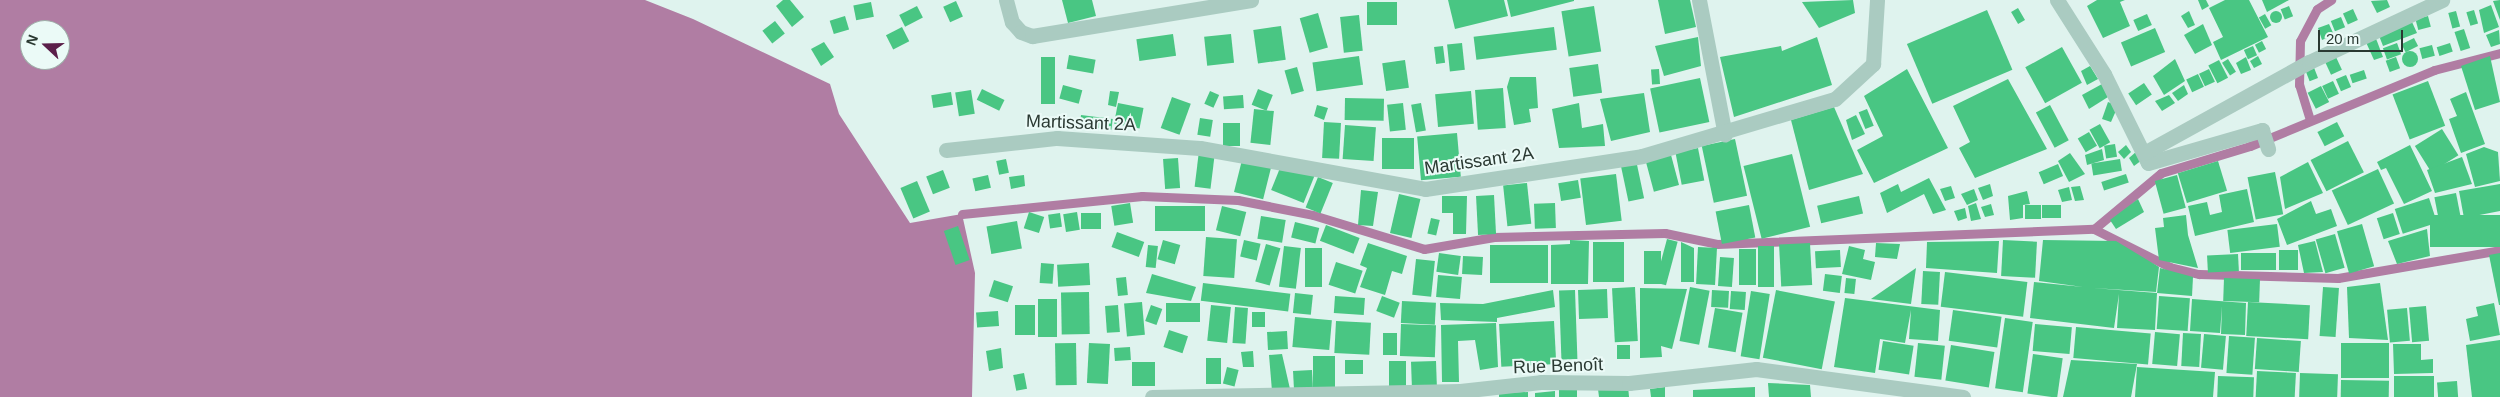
<!DOCTYPE html>
<meta charset="utf-8">
<style>
body{margin:0}
#map{position:relative;width:2500px;height:397px;overflow:hidden;background:#dff3ee;font-family:Helvetica,sans-serif}
div>[style]{position:absolute}
.water>*{inset:0;background:#b07da3}
.stream>*{height:9px;margin:-4.5px;padding:0 4.5px;transform-origin:4.5px;border-radius:4.5px;background:#b07da3}
.building>*{inset:0;background:#49c683;transform-origin:0 0}
.round{border-radius:50%}
.minor>*{height:15px;margin:-7.5px;padding:0 7.5px;transform-origin:7.5px;border-radius:7.5px;background:#aacbc1}
span{translate:-50% -50%;white-space:nowrap;text-align:center;line-height:1.15;-webkit-text-stroke:4px #ebfaf7;paint-order:stroke}
.street-label{font-size:18px;color:#2a3932}
.north{position:absolute;left:20px;top:20px;width:50px;height:50px;box-sizing:border-box;background:#ebfaf7;border:1px solid #9eada8;border-radius:50%;rotate:291deg;font-size:14px;font-weight:700;line-height:20px;text-align:center;color:#2a3932}
.north::after{content:'';display:block;margin:auto;width:18px;height:22px;background:#5b1f4a;clip-path:polygon(50% 0,100% 100%,50% 72%,0 100%)}
.scale{position:absolute;left:2318px;top:30px;width:85px;height:22px;box-sizing:border-box;border:2px solid #2a3932;border-top:0;padding-left:6px;font-size:15px;line-height:18px;white-space:nowrap;color:#2a3932;-webkit-text-stroke:4px #ebfaf7;paint-order:stroke}
</style>
<div id="map">
<div class="water">
<i style="clip-path:polygon(evenodd,0 0,645px 0,693px 19px,830px 84px,839px 114px,910px 223px,962px 214px,975px 273px,972px 397px,0 397px,0 0,30px 30px,60px 30px,60px 60px,30px 60px,30px 30px)"></i>
</div>
<div class="stream">
<i style="left:2310px;top:120px;width:37px;rotate:-107deg"></i>
<i style="left:2299px;top:85px;width:44px;rotate:-88.7deg"></i>
<i style="left:2300px;top:41px;width:36px;rotate:-62deg"></i>
<i style="left:2317px;top:9px;width:17px;rotate:-33deg"></i>
<i style="left:962px;top:214px;width:181px;rotate:-5.7deg"></i>
<i style="left:1142px;top:196px;width:96px;rotate:2.4deg"></i>
<i style="left:1238px;top:200px;width:76px;rotate:11.3deg"></i>
<i style="left:1313px;top:215px;width:116px;rotate:17deg"></i>
<i style="left:1424px;top:249px;width:71px;rotate:-9.7deg"></i>
<i style="left:1494px;top:237px;width:171px;rotate:-1.3deg"></i>
<i style="left:1665px;top:233px;width:53px;rotate:11.9deg"></i>
<i style="left:1717px;top:244px;width:377px;rotate:-2.3deg"></i>
<i style="left:2094px;top:229px;width:87px;rotate:-39.9deg"></i>
<i style="left:2161px;top:173px;width:93px;rotate:-16.9deg"></i>
<i style="left:2250px;top:146px;width:199px;rotate:-22.4deg"></i>
<i style="left:2434px;top:70px;width:68px;rotate:-14.4deg"></i>
<i style="left:2094px;top:229px;width:85px;rotate:26.6deg"></i>
<i style="left:2170px;top:267px;width:30px;rotate:14deg"></i>
<i style="left:2199px;top:274px;width:139px;rotate:1.6deg"></i>
<i style="left:2338px;top:278px;width:164px;rotate:-9.8deg"></i>
</div>
<div class="building">
<i style="clip-path:polygon(783px 0,790px 0,804px 17px,792px 27px,776px 6px)"></i>
<i style="clip-path:polygon(1062px 0,1092px 0,1096px 16px,1068px 23px)"></i>
<i style="clip-path:polygon(1448px 0,1504px 0,1508px 16px,1455px 29px)"></i>
<i style="clip-path:polygon(1507px 0,1574px 0,1574px 1px,1511px 17px)"></i>
<i style="clip-path:polygon(1658px 0,1690px 0,1696px 27px,1665px 34px)"></i>
<i style="clip-path:polygon(1853px 0,1855px 13px,1819px 28px,1802px 2px)"></i>
<i style="clip-path:polygon(2097px 0,2125px 0,2120px 2px,2130px 26px,2103px 38px,2087px 6px)"></i>
<i style="clip-path:polygon(2198px 0,2206px 0,2209px 6px,2202px 10px)"></i>
<i style="clip-path:polygon(2225px 0,2249px 0,2268px 37px,2221px 60px,2213px 42px,2223px 37px,2209px 8px)"></i>
<i style="clip-path:polygon(2262px 0,2289px 0,2267px 12px)"></i>
<i style="clip-path:polygon(2387px 0,2390px 7px,2377px 13px,2371px 1px)"></i>
<i style="clip-path:polygon(2500px 0,2500px 20px,2493px 1px)"></i>
<i style="left:956px;top:1px;width:17px;height:14px;rotate:66deg"></i>
<i style="left:871px;top:2px;width:15px;height:18px;rotate:79deg"></i>
<i style="left:1397px;top:2px;width:23px;height:30px;rotate:90deg"></i>
<i style="clip-path:polygon(2491px 5px,2499px 27px,2484px 33px,2479px 10px)"></i>
<i style="left:917px;top:6px;width:13px;height:20px;rotate:63deg"></i>
<i style="left:1594px;top:6px;width:46px;height:33px;rotate:81deg"></i>
<i style="left:2289px;top:6px;width:11px;height:9px;rotate:68deg"></i>
<i style="left:2018px;top:8px;width:14px;height:8px;rotate:60deg"></i>
<i style="left:2353px;top:9px;width:12px;height:11px;rotate:66deg"></i>
<i style="left:1987px;top:10px;width:65px;height:87px;rotate:67deg"></i>
<i style="left:2474px;top:10px;width:14px;height:8px;rotate:73deg"></i>
<i class="round" style="left:2270px;top:11px;width:12px;height:12px"></i>
<i style="clip-path:polygon(2189px 11px,2195px 25px,2188px 28px,2181px 16px)"></i>
<i style="left:2456px;top:11px;width:16px;height:8px;rotate:75deg"></i>
<i style="left:1318px;top:13px;width:36px;height:19px;rotate:74deg"></i>
<i style="left:2147px;top:14px;width:12px;height:15px;rotate:66deg"></i>
<i style="left:2265px;top:14px;width:13px;height:7px;rotate:61deg"></i>
<i style="left:1359px;top:15px;width:36px;height:19px;rotate:84deg"></i>
<i style="left:845px;top:16px;width:14px;height:16px;rotate:73deg"></i>
<i style="left:2428px;top:16px;width:11px;height:13px;rotate:75deg"></i>
<i style="left:2341px;top:17px;width:11px;height:11px;rotate:68deg"></i>
<i style="left:775px;top:21px;width:16px;height:16px;rotate:52deg"></i>
<i style="clip-path:polygon(2412px 22px,2417px 33px,2383px 46px,2378px 33px)"></i>
<i style="clip-path:polygon(2203px 24px,2212px 45px,2195px 54px,2184px 35px)"></i>
<i style="clip-path:polygon(2329px 24px,2334px 35px,2322px 40px,2318px 28px)"></i>
<i style="left:1281px;top:26px;width:34px;height:28px;rotate:82deg"></i>
<i style="left:902px;top:27px;width:16px;height:18px;rotate:63deg"></i>
<i style="left:1554px;top:27px;width:23px;height:81px;rotate:83deg"></i>
<i style="left:2155px;top:28px;width:26px;height:37px;rotate:67deg"></i>
<i style="left:2464px;top:29px;width:20px;height:10px;rotate:72deg"></i>
<i style="clip-path:polygon(2499px 30px,2500px 44px,2491px 47px,2486px 35px)"></i>
<i style="left:1173px;top:34px;width:22px;height:37px;rotate:82deg"></i>
<i style="left:1231px;top:34px;width:29px;height:27px;rotate:84deg"></i>
<i style="clip-path:polygon(2375px 36px,2383px 57px,2374px 60px,2365px 40px)"></i>
<i style="clip-path:polygon(1698px 37px,1701px 66px,1664px 76px,1655px 46px)"></i>
<i style="clip-path:polygon(1817px 37px,1832px 85px,1734px 117px,1720px 57px,1781px 46px,1782px 51px)"></i>
<i style="left:2414px;top:38px;width:9px;height:14px;rotate:63deg"></i>
<i style="left:2262px;top:41px;width:9px;height:8px;rotate:63deg"></i>
<i style="clip-path:polygon(824px 42px,834px 57px,821px 66px,811px 49px)"></i>
<i style="left:1462px;top:43px;width:27px;height:15px;rotate:84deg"></i>
<i style="left:2397px;top:43px;width:12px;height:15px;rotate:70deg"></i>
<i style="left:2450px;top:43px;width:9px;height:14px;rotate:72deg"></i>
<i style="left:2432px;top:45px;width:11px;height:13px;rotate:75deg"></i>
<i style="left:1443px;top:46px;width:17px;height:9px;rotate:83deg"></i>
<i style="left:2253px;top:46px;width:10px;height:10px;rotate:66deg"></i>
<i style="left:2062px;top:47px;width:41px;height:42px;rotate:61deg"></i>
<i class="round" style="left:2402px;top:51px;width:16px;height:16px"></i>
<i style="left:1069px;top:55px;width:27px;height:14px;rotate:10deg"></i>
<i style="left:1359px;top:56px;width:29px;height:47px;rotate:82deg"></i>
<i style="clip-path:polygon(2258px 56px,2262px 64px,2254px 68px,2250px 61px)"></i>
<i style="clip-path:polygon(2490px 56px,2500px 102px,2475px 110px,2461px 66px)"></i>
<i style="left:1041px;top:57px;width:14px;height:47px"></i>
<i style="clip-path:polygon(2246px 57px,2251px 70px,2241px 74px,2236px 63px)"></i>
<i style="left:2336px;top:57px;width:14px;height:12px;rotate:65deg"></i>
<i style="left:2396px;top:57px;width:12px;height:11px;rotate:70deg"></i>
<i style="clip-path:polygon(2175px 59px,2185px 81px,2164px 95px,2153px 76px)"></i>
<i style="left:2228px;top:59px;width:15px;height:7px;rotate:58deg"></i>
<i style="left:1405px;top:60px;width:28px;height:23px;rotate:82deg"></i>
<i style="left:2219px;top:60px;width:20px;height:12px;rotate:63deg"></i>
<i style="left:1598px;top:64px;width:29px;height:29px;rotate:82deg"></i>
<i style="left:2313px;top:65px;width:14px;height:9px;rotate:69deg"></i>
<i style="clip-path:polygon(2090px 66px,2098px 79px,2087px 85px,2081px 71px)"></i>
<i style="left:1297px;top:67px;width:25px;height:13px;rotate:74deg"></i>
<i style="left:1659px;top:69px;width:15px;height:8px;rotate:86deg"></i>
<i style="clip-path:polygon(1907px 69px,1948px 148px,1874px 183px,1857px 150px,1883px 136px,1864px 96px)"></i>
<i style="left:2209px;top:69px;width:14px;height:11px;rotate:65deg"></i>
<i style="left:2364px;top:70px;width:9px;height:15px;rotate:72deg"></i>
<i style="left:2198px;top:74px;width:14px;height:13px;rotate:65deg"></i>
<i style="left:2346px;top:75px;width:13px;height:11px;rotate:67deg"></i>
<i style="clip-path:polygon(1510px 77px,1536px 77px,1538px 108px,1529px 109px,1531px 122px,1514px 125px,1507px 87px)"></i>
<i style="left:1700px;top:78px;width:45px;height:51px;rotate:78deg"></i>
<i style="clip-path:polygon(2008px 79px,2047px 149px,1975px 178px,1959px 148px,1970px 142px,1953px 106px)"></i>
<i style="left:2333px;top:81px;width:14px;height:12px;rotate:65deg"></i>
<i style="left:2428px;top:81px;width:48px;height:38px;rotate:69deg"></i>
<i style="left:2144px;top:83px;width:14px;height:19px;rotate:56deg"></i>
<i style="clip-path:polygon(2102px 84px,2108px 97px,2089px 109px,2082px 95px)"></i>
<i style="left:1063px;top:85px;width:20px;height:14px;rotate:15deg"></i>
<i style="clip-path:polygon(2184px 85px,2188px 94px,2178px 101px,2172px 93px)"></i>
<i style="left:2321px;top:86px;width:18px;height:15px;rotate:63deg"></i>
<i style="left:1503px;top:88px;width:40px;height:28px;rotate:86deg"></i>
<i style="left:982px;top:89px;width:25px;height:12px;rotate:26deg"></i>
<i style="left:1258px;top:89px;width:16px;height:17px;rotate:22deg"></i>
<i style="left:971px;top:90px;width:24px;height:16px;rotate:81deg"></i>
<i style="clip-path:polygon(1110px 91px,1119px 92px,1116px 107px,1108px 105px)"></i>
<i style="left:1210px;top:91px;width:10px;height:14px;rotate:24deg"></i>
<i style="left:1471px;top:91px;width:33px;height:36px;rotate:85deg"></i>
<i style="left:951px;top:92px;width:13px;height:20px;rotate:81deg"></i>
<i style="clip-path:polygon(2466px 92px,2485px 144px,2461px 153px,2449px 119px,2457px 116px,2450px 99px)"></i>
<i style="clip-path:polygon(1644px 93px,1650px 132px,1611px 141px,1600px 99px)"></i>
<i style="left:1243px;top:95px;width:13px;height:20px;rotate:86deg"></i>
<i style="clip-path:polygon(2169px 95px,2175px 103px,2162px 111px,2155px 101px)"></i>
<i style="left:1172px;top:97px;width:20px;height:33px;rotate:20deg"></i>
<i style="left:1345px;top:98px;width:39px;height:22px;rotate:1deg"></i>
<i style="clip-path:polygon(2108px 102px,2118px 106px,2111px 122px,2102px 119px)"></i>
<i style="left:1118px;top:103px;width:26px;height:21px;rotate:11deg"></i>
<i style="left:1403px;top:103px;width:27px;height:16px;rotate:84deg"></i>
<i style="left:1421px;top:103px;width:28px;height:10px;rotate:80deg"></i>
<i style="clip-path:polygon(1579px 103px,1582px 128px,1603px 124px,1605px 146px,1559px 148px,1552px 109px)"></i>
<i style="clip-path:polygon(1317px 105px,1328px 108px,1324px 120px,1314px 116px)"></i>
<i style="left:2050px;top:105px;width:40px;height:16px;rotate:62deg"></i>
<i style="clip-path:polygon(1834px 107px,1863px 174px,1809px 190px,1791px 120px)"></i>
<i style="left:1254px;top:109px;width:20px;height:34px;rotate:6deg"></i>
<i style="left:1867px;top:109px;width:18px;height:9px;rotate:68deg"></i>
<i style="left:1081px;top:115px;width:32px;height:11px;rotate:7deg"></i>
<i style="clip-path:polygon(1856px 115px,1865px 134px,1852px 140px,1846px 120px)"></i>
<i style="left:1200px;top:118px;width:13px;height:17px;rotate:9deg"></i>
<i style="left:1324px;top:122px;width:17px;height:36px;rotate:3deg"></i>
<i style="left:2337px;top:122px;width:16px;height:22px;rotate:63deg"></i>
<i style="left:1223px;top:123px;width:17px;height:23px"></i>
<i style="left:2100px;top:124px;width:21px;height:12px;rotate:61deg"></i>
<i style="left:1345px;top:125px;width:31px;height:34px;rotate:4deg"></i>
<i style="left:2442px;top:129px;width:31px;height:32px;rotate:58deg"></i>
<i style="left:2089px;top:132px;width:16px;height:13px;rotate:60deg"></i>
<i style="left:1457px;top:133px;width:44px;height:40px;rotate:85deg"></i>
<i style="left:1382px;top:138px;width:32px;height:31px"></i>
<i style="left:1735px;top:139px;width:58px;height:34px;rotate:78deg"></i>
<i style="left:2348px;top:141px;width:35px;height:42px;rotate:63deg"></i>
<i style="left:2115px;top:144px;width:13px;height:11px;rotate:81deg"></i>
<i style="clip-path:polygon(2126px 145px,2131px 152px,2124px 159px,2118px 152px)"></i>
<i style="clip-path:polygon(2410px 145px,2432px 191px,2404px 204px,2386px 168px,2381px 170px,2377px 162px)"></i>
<i style="clip-path:polygon(2484px 147px,2498px 152px,2500px 181px,2475px 187px,2466px 154px)"></i>
<i style="left:1698px;top:148px;width:33px;height:23px;rotate:79deg"></i>
<i style="clip-path:polygon(2102px 149px,2104px 160px,2087px 165px,2085px 155px)"></i>
<i style="left:1199px;top:151px;width:16px;height:36px;rotate:7deg"></i>
<i style="clip-path:polygon(2137px 151px,2142px 160px,2134px 166px,2129px 158px)"></i>
<i style="clip-path:polygon(2070px 153px,2085px 174px,2069px 182px,2058px 161px)"></i>
<i style="left:1792px;top:154px;width:75px;height:50px;rotate:76deg"></i>
<i style="left:1671px;top:155px;width:31px;height:26px;rotate:75deg"></i>
<i style="clip-path:polygon(2462px 157px,2472px 184px,2435px 193px,2427px 170px)"></i>
<i style="left:1178px;top:158px;width:30px;height:15px;rotate:86deg"></i>
<i style="left:1006px;top:159px;width:14px;height:10px;rotate:78deg"></i>
<i style="left:2120px;top:159px;width:12px;height:29px;rotate:81deg"></i>
<i style="left:1242px;top:160px;width:30px;height:33px;rotate:14deg"></i>
<i style="left:1636px;top:160px;width:39px;height:16px;rotate:78deg"></i>
<i style="left:2218px;top:161px;width:31px;height:42px;rotate:73deg"></i>
<i style="clip-path:polygon(2308px 162px,2323px 193px,2285px 209px,2280px 177px)"></i>
<i style="left:1282px;top:163px;width:35px;height:29px;rotate:22deg"></i>
<i style="left:2058px;top:164px;width:13px;height:21px;rotate:67deg"></i>
<i style="left:2378px;top:169px;width:38px;height:51px;rotate:65deg"></i>
<i style="left:943px;top:170px;width:19px;height:18px;rotate:69deg"></i>
<i style="left:2275px;top:172px;width:43px;height:28px;rotate:79deg"></i>
<i style="left:1616px;top:174px;width:47px;height:36px;rotate:83deg"></i>
<i style="left:2126px;top:174px;width:9px;height:26px;rotate:72deg"></i>
<i style="left:988px;top:175px;width:13px;height:16px;rotate:77deg"></i>
<i style="clip-path:polygon(1024px 175px,1025px 186px,1011px 189px,1009px 177px)"></i>
<i style="left:2177px;top:175px;width:34px;height:23px;rotate:75deg"></i>
<i style="left:1318px;top:177px;width:16px;height:33px;rotate:22deg"></i>
<i style="clip-path:polygon(1929px 178px,1946px 210px,1933px 214px,1924px 194px,1887px 213px,1880px 193px,1898px 184px,1901px 192px)"></i>
<i style="left:1578px;top:180px;width:18px;height:20px;rotate:81deg"></i>
<i style="left:917px;top:181px;width:33px;height:18px;rotate:67deg"></i>
<i style="left:1527px;top:183px;width:41px;height:24px;rotate:84deg"></i>
<i style="clip-path:polygon(1990px 184px,1993px 196px,1983px 200px,1978px 188px)"></i>
<i style="clip-path:polygon(2500px 184px,2500px 211px,2464px 218px,2459px 191px)"></i>
<i style="clip-path:polygon(1951px 186px,1955px 198px,1945px 201px,1940px 189px)"></i>
<i style="clip-path:polygon(2080px 186px,2084px 200px,2075px 201px,2071px 187px)"></i>
<i style="clip-path:polygon(2069px 187px,2072px 200px,2062px 202px,2058px 190px)"></i>
<i style="clip-path:polygon(1974px 189px,1978px 200px,1967px 205px,1961px 194px)"></i>
<i style="clip-path:polygon(2247px 189px,2254px 222px,2195px 236px,2188px 206px,2207px 202px,2210px 215px,2222px 212px,2219px 195px)"></i>
<i style="clip-path:polygon(1361px 190px,1378px 192px,1373px 226px,1358px 225px)"></i>
<i style="clip-path:polygon(2027px 191px,2030px 204px,2023px 205px,2023px 218px,2010px 220px,2008px 196px)"></i>
<i style="left:2456px;top:193px;width:25px;height:22px;rotate:79deg"></i>
<i style="left:1399px;top:194px;width:22px;height:40px;rotate:13deg"></i>
<i style="left:1494px;top:195px;width:39px;height:18px;rotate:87deg"></i>
<i style="clip-path:polygon(1442px 196px,1467px 196px,1466px 234px,1453px 234px,1453px 213px,1442px 213px)"></i>
<i style="left:1859px;top:196px;width:18px;height:43px;rotate:77deg"></i>
<i style="left:2429px;top:198px;width:26px;height:36px;rotate:72deg"></i>
<i style="clip-path:polygon(2138px 199px,2144px 212px,2116px 229px,2110px 220px)"></i>
<i style="clip-path:polygon(2311px 201px,2316px 214px,2331px 209px,2337px 226px,2287px 245px,2277px 219px)"></i>
<i style="left:1130px;top:203px;width:20px;height:19px;rotate:81deg"></i>
<i style="left:1555px;top:203px;width:25px;height:21px;rotate:88deg"></i>
<i style="clip-path:polygon(1976px 203px,1981px 219px,1971px 221px,1968px 206px)"></i>
<i style="clip-path:polygon(1991px 204px,1994px 215px,1985px 217px,1981px 207px)"></i>
<i style="left:1749px;top:205px;width:33px;height:34px;rotate:79deg"></i>
<i style="left:2041px;top:205px;width:14px;height:16px;rotate:90deg"></i>
<i style="left:2042px;top:205px;width:19px;height:13px"></i>
<i style="left:1205px;top:206px;width:25px;height:50px;rotate:90deg"></i>
<i style="left:1222px;top:206px;width:25px;height:25px;rotate:14deg"></i>
<i style="clip-path:polygon(1965px 208px,1967px 218px,1958px 221px,1954px 211px)"></i>
<i style="left:1029px;top:212px;width:16px;height:17px;rotate:18deg"></i>
<i style="left:1077px;top:212px;width:18px;height:14px;rotate:81deg"></i>
<i style="left:1060px;top:213px;width:14px;height:12px;rotate:82deg"></i>
<i style="left:1081px;top:213px;width:20px;height:16px"></i>
<i style="left:2393px;top:213px;width:22px;height:17px;rotate:72deg"></i>
<i style="clip-path:polygon(2186px 215px,2188px 235px,2198px 268px,2159px 260px,2155px 228px,2164px 227px,2163px 218px)"></i>
<i style="left:2500px;top:215px;width:32px;height:70px;rotate:90deg"></i>
<i style="left:1261px;top:216px;width:25px;height:23px;rotate:9deg"></i>
<i style="left:1431px;top:218px;width:9px;height:16px;rotate:13deg"></i>
<i style="left:1017px;top:221px;width:28px;height:31px;rotate:80deg"></i>
<i style="left:1295px;top:222px;width:25px;height:16px;rotate:14deg"></i>
<i style="left:2277px;top:224px;width:23px;height:50px;rotate:83deg"></i>
<i style="left:2362px;top:224px;width:44px;height:26px;rotate:74deg"></i>
<i style="left:1326px;top:225px;width:36px;height:17px;rotate:21deg"></i>
<i style="left:958px;top:226px;width:36px;height:15px;rotate:71deg"></i>
<i style="clip-path:polygon(2427px 229px,2430px 256px,2397px 264px,2388px 241px)"></i>
<i style="left:1117px;top:232px;width:29px;height:16px;rotate:20deg"></i>
<i style="left:2335px;top:234px;width:35px;height:20px;rotate:74deg"></i>
<i style="left:1206px;top:237px;width:31px;height:39px;rotate:4deg"></i>
<i style="left:1667px;top:239px;width:11px;height:45px;rotate:15deg"></i>
<i style="left:1163px;top:240px;width:18px;height:20px;rotate:16deg"></i>
<i style="left:1244px;top:240px;width:17px;height:17px;rotate:13deg"></i>
<i style="clip-path:polygon(1570px 240px,1589px 241px,1588px 284px,1551px 284px,1551px 245px,1570px 244px)"></i>
<i style="left:2003px;top:240px;width:34px;height:36px;rotate:3deg"></i>
<i style="clip-path:polygon(2043px 240px,2116px 241px,2159px 267px,2156px 292px,2093px 288px,2157px 293px,2155px 330px,2117px 328px,2119px 294px,2114px 328px,2030px 318px,2034px 282px,2083px 287px,2039px 281px)"></i>
<i style="clip-path:polygon(1999px 241px,1997px 273px,1926px 268px,1927px 242px)"></i>
<i style="clip-path:polygon(2315px 241px,2323px 272px,2304px 273px,2298px 245px)"></i>
<i style="left:1593px;top:242px;width:31px;height:40px"></i>
<i style="clip-path:polygon(1681px 242px,1694px 248px,1694px 282px,1681px 282px)"></i>
<i style="clip-path:polygon(1368px 243px,1407px 256px,1402px 274px,1392px 271px,1385px 295px,1360px 287px,1367px 268px,1360px 265px)"></i>
<i style="left:1810px;top:243px;width:42px;height:31px;rotate:87deg"></i>
<i style="clip-path:polygon(1876px 243px,1900px 244px,1897px 259px,1875px 257px)"></i>
<i style="left:1266px;top:244px;width:15px;height:39px;rotate:16deg"></i>
<i style="left:1148px;top:245px;width:10px;height:22px;rotate:6deg"></i>
<i style="left:1490px;top:245px;width:58px;height:38px"></i>
<i style="left:1284px;top:246px;width:17px;height:41px;rotate:7deg"></i>
<i style="left:1758px;top:246px;width:16px;height:41px"></i>
<i style="clip-path:polygon(1849px 246px,1865px 250px,1863px 259px,1875px 262px,1871px 280px,1842px 274px)"></i>
<i style="left:1698px;top:247px;width:19px;height:37px;rotate:3deg"></i>
<i style="left:1305px;top:248px;width:17px;height:39px"></i>
<i style="left:1739px;top:249px;width:17px;height:36px"></i>
<i style="left:1840px;top:250px;width:17px;height:25px;rotate:87deg"></i>
<i style="left:2279px;top:250px;width:19px;height:20px"></i>
<i style="left:1644px;top:251px;width:17px;height:33px"></i>
<i style="left:1439px;top:253px;width:22px;height:19px;rotate:8deg"></i>
<i style="left:2276px;top:253px;width:17px;height:35px;rotate:90deg"></i>
<i style="clip-path:polygon(2500px 253px,2500px 305px,2499px 305px,2489px 255px)"></i>
<i style="left:2238px;top:254px;width:17px;height:31px;rotate:87deg"></i>
<i style="left:1463px;top:256px;width:20px;height:18px;rotate:3deg"></i>
<i style="left:1720px;top:257px;width:14px;height:29px;rotate:4deg"></i>
<i style="left:1416px;top:259px;width:19px;height:36px;rotate:6deg"></i>
<i style="left:1336px;top:262px;width:28px;height:24px;rotate:18deg"></i>
<i style="left:1041px;top:263px;width:13px;height:20px;rotate:4deg"></i>
<i style="left:1089px;top:263px;width:22px;height:32px;rotate:87deg"></i>
<i style="clip-path:polygon(1916px 268px,1911px 304px,1871px 299px)"></i>
<i style="clip-path:polygon(2160px 268px,2193px 277px,2192px 296px,2157px 293px)"></i>
<i style="left:1923px;top:271px;width:17px;height:33px;rotate:3deg"></i>
<i style="left:1945px;top:272px;width:83px;height:35px;rotate:7deg"></i>
<i style="clip-path:polygon(1152px 274px,1196px 287px,1191px 301px,1146px 293px)"></i>
<i style="left:1825px;top:274px;width:17px;height:17px;rotate:7deg"></i>
<i style="left:1438px;top:275px;width:24px;height:22px;rotate:5deg"></i>
<i style="left:1126px;top:277px;width:18px;height:10px;rotate:84deg"></i>
<i style="left:1846px;top:278px;width:10px;height:15px;rotate:6deg"></i>
<i style="left:2224px;top:278px;width:36px;height:23px;rotate:2deg"></i>
<i style="left:994px;top:280px;width:20px;height:17px;rotate:18deg"></i>
<i style="left:1203px;top:283px;width:88px;height:18px;rotate:7deg"></i>
<i style="clip-path:polygon(2380px 283px,2388px 340px,2349px 338px,2347px 287px)"></i>
<i style="left:1635px;top:287px;width:54px;height:23px;rotate:87deg"></i>
<i style="left:1690px;top:287px;width:20px;height:55px;rotate:11deg"></i>
<i style="left:2323px;top:287px;width:16px;height:49px;rotate:4deg"></i>
<i style="clip-path:polygon(1640px 288px,1687px 289px,1672px 349px,1661px 346px,1662px 357px,1640px 358px)"></i>
<i style="left:1607px;top:289px;width:29px;height:29px;rotate:88deg"></i>
<i style="clip-path:polygon(1553px 290px,1555px 307px,1497px 318px,1497px 322px,1441px 320px,1440px 303px,1483px 304px)"></i>
<i style="left:1575px;top:290px;width:69px;height:16px;rotate:88deg"></i>
<i style="left:1712px;top:290px;width:17px;height:17px;rotate:3deg"></i>
<i style="left:1776px;top:290px;width:60px;height:69px;rotate:11deg"></i>
<i style="left:1731px;top:291px;width:15px;height:18px;rotate:4deg"></i>
<i style="left:1751px;top:291px;width:19px;height:66px;rotate:9deg"></i>
<i style="left:1089px;top:292px;width:42px;height:28px;rotate:89deg"></i>
<i style="left:1295px;top:293px;width:18px;height:20px;rotate:6deg"></i>
<i style="left:1335px;top:296px;width:30px;height:17px;rotate:4deg"></i>
<i style="left:1382px;top:296px;width:19px;height:16px;rotate:21deg"></i>
<i style="left:2159px;top:296px;width:31px;height:33px;rotate:4deg"></i>
<i style="clip-path:polygon(1845px 298px,1940px 310px,1938px 341px,1909px 339px,1911px 310px,1905px 343px,1880px 339px,1875px 373px,1834px 367px)"></i>
<i style="left:1038px;top:299px;width:19px;height:38px"></i>
<i style="clip-path:polygon(2192px 299px,2246px 303px,2245px 335px,2221px 334px,2222px 306px,2220px 333px,2190px 331px)"></i>
<i style="left:1402px;top:301px;width:34px;height:22px;rotate:3deg"></i>
<i style="left:1142px;top:302px;width:33px;height:18px;rotate:85deg"></i>
<i style="left:2248px;top:302px;width:62px;height:34px;rotate:3deg"></i>
<i style="left:1200px;top:303px;width:19px;height:34px;rotate:90deg"></i>
<i style="clip-path:polygon(2494px 303px,2500px 335px,2470px 341px,2466px 319px,2478px 316px,2476px 307px)"></i>
<i style="left:1015px;top:305px;width:20px;height:30px"></i>
<i style="left:1118px;top:305px;width:27px;height:13px;rotate:86deg"></i>
<i style="left:1151px;top:305px;width:12px;height:17px;rotate:20deg"></i>
<i style="left:1211px;top:305px;width:20px;height:36px;rotate:6deg"></i>
<i style="left:2426px;top:306px;width:35px;height:17px;rotate:85deg"></i>
<i style="left:1235px;top:307px;width:13px;height:36px;rotate:4deg"></i>
<i style="left:1715px;top:308px;width:28px;height:40px;rotate:10deg"></i>
<i style="left:2407px;top:308px;width:33px;height:20px;rotate:85deg"></i>
<i style="left:1953px;top:310px;width:49px;height:31px;rotate:8deg"></i>
<i style="left:998px;top:311px;width:15px;height:22px;rotate:86deg"></i>
<i style="left:1252px;top:312px;width:13px;height:15px"></i>
<i style="left:1295px;top:317px;width:37px;height:30px;rotate:5deg"></i>
<i style="left:2005px;top:318px;width:28px;height:71px;rotate:8deg"></i>
<i style="left:1336px;top:321px;width:35px;height:32px;rotate:3deg"></i>
<i style="left:1554px;top:321px;width:43px;height:55px;rotate:87deg"></i>
<i style="clip-path:polygon(1496px 323px,1498px 367px,1480px 370px,1475px 340px,1458px 341px,1459px 382px,1442px 382px,1441px 325px)"></i>
<i style="left:1401px;top:324px;width:35px;height:32px;rotate:2deg"></i>
<i style="left:2035px;top:324px;width:37px;height:27px;rotate:5deg"></i>
<i style="left:2076px;top:327px;width:75px;height:31px;rotate:5deg"></i>
<i style="left:1169px;top:330px;width:20px;height:18px;rotate:18deg"></i>
<i style="left:1287px;top:331px;width:18px;height:20px;rotate:87deg"></i>
<i style="left:2155px;top:332px;width:25px;height:32px;rotate:5deg"></i>
<i style="left:1383px;top:333px;width:14px;height:22px"></i>
<i style="left:2183px;top:333px;width:18px;height:33px;rotate:3deg"></i>
<i style="left:2204px;top:334px;width:22px;height:34px;rotate:5deg"></i>
<i style="left:2229px;top:336px;width:26px;height:37px;rotate:4deg"></i>
<i style="left:2257px;top:338px;width:44px;height:31px;rotate:4deg"></i>
<i style="clip-path:polygon(2500px 340px,2500px 397px,2472px 397px,2466px 345px)"></i>
<i style="left:1883px;top:341px;width:31px;height:29px;rotate:9deg"></i>
<i style="left:1076px;top:343px;width:42px;height:21px;rotate:89deg"></i>
<i style="left:1089px;top:343px;width:21px;height:40px;rotate:3deg"></i>
<i style="left:1918px;top:343px;width:27px;height:34px;rotate:6deg"></i>
<i style="left:2341px;top:343px;width:48px;height:35px"></i>
<i style="clip-path:polygon(2393px 344px,2421px 344px,2421px 360px,2433px 359px,2433px 373px,2394px 374px)"></i>
<i style="left:1617px;top:345px;width:13px;height:14px"></i>
<i style="left:1951px;top:345px;width:44px;height:36px;rotate:9deg"></i>
<i style="left:1130px;top:347px;width:13px;height:16px;rotate:86deg"></i>
<i style="clip-path:polygon(1001px 348px,1003px 368px,989px 371px,986px 351px)"></i>
<i style="clip-path:polygon(1253px 351px,1254px 367px,1243px 367px,1241px 352px)"></i>
<i style="clip-path:polygon(1282px 354px,1290px 389px,1272px 391px,1269px 355px)"></i>
<i style="left:2033px;top:354px;width:30px;height:40px;rotate:8deg"></i>
<i style="left:1313px;top:356px;width:22px;height:35px"></i>
<i style="left:1221px;top:358px;width:26px;height:15px;rotate:90deg"></i>
<i style="left:1345px;top:360px;width:18px;height:14px"></i>
<i style="clip-path:polygon(2071px 360px,2137px 364px,2131px 397px,2063px 397px)"></i>
<i style="left:1389px;top:361px;width:17px;height:28px"></i>
<i style="left:1436px;top:361px;width:25px;height:25px;rotate:88deg"></i>
<i style="left:1132px;top:362px;width:23px;height:24px"></i>
<i style="left:1227px;top:367px;width:12px;height:17px;rotate:14deg"></i>
<i style="clip-path:polygon(2137px 367px,2215px 372px,2213px 397px,2135px 397px)"></i>
<i style="left:1312px;top:370px;width:21px;height:19px;rotate:87deg"></i>
<i style="left:2257px;top:371px;width:39px;height:26px;rotate:3deg"></i>
<i style="left:1024px;top:373px;width:16px;height:11px;rotate:79deg"></i>
<i style="left:2300px;top:373px;width:38px;height:24px;rotate:2deg"></i>
<i style="left:2218px;top:376px;width:36px;height:21px;rotate:2deg"></i>
<i style="left:2394px;top:376px;width:40px;height:21px"></i>
<i style="left:2341px;top:380px;width:48px;height:17px;rotate:1deg"></i>
<i style="left:2457px;top:381px;width:16px;height:20px;rotate:86deg"></i>
<i style="clip-path:polygon(1768px 383px,1810px 385px,1811px 397px,1769px 397px)"></i>
<i style="left:1577px;top:385px;width:12px;height:18px;rotate:90deg"></i>
<i style="clip-path:polygon(1628px 386px,1629px 397px,1599px 397px,1598px 389px)"></i>
<i style="clip-path:polygon(1665px 387px,1665px 397px,1651px 397px,1650px 389px)"></i>
<i style="clip-path:polygon(1755px 387px,1755px 397px,1693px 397px,1693px 390px)"></i>
<i style="clip-path:polygon(1555px 391px,1555px 397px,1535px 397px,1535px 393px)"></i>
<i style="clip-path:polygon(1528px 392px,1528px 397px,1499px 397px,1499px 393px)"></i>
</div>
<div class="minor">
<i style="left:1006px;top:0;width:23px;rotate:75deg"></i>
<i style="left:1012px;top:22px;width:13px;rotate:48deg"></i>
<i style="left:1021px;top:32px;width:12px;rotate:20deg"></i>
<i style="left:1032px;top:36px;width:222px;rotate:-9.3deg"></i>
<i style="left:1699px;top:0;width:137px;rotate:79.1deg"></i>
<i style="left:2057px;top:0;width:88px;rotate:57.6deg"></i>
<i style="left:2104px;top:74px;width:99px;rotate:63.7deg"></i>
<i style="left:2148px;top:163px;width:119px;rotate:-16.1deg"></i>
<i style="left:2262px;top:130px;width:20px;rotate:72deg"></i>
<i style="left:946px;top:150px;width:112px;rotate:-6.2deg"></i>
<i style="left:1057px;top:138px;width:143px;rotate:4deg"></i>
<i style="left:1200px;top:148px;width:229px;rotate:10.3deg"></i>
<i style="left:1425px;top:189px;width:219px;rotate:-8.6deg"></i>
<i style="left:1642px;top:156px;width:201px;rotate:-16.5deg"></i>
<i style="left:1835px;top:99px;width:52px;rotate:-42.6deg"></i>
<i style="left:1873px;top:64px;width:64px;rotate:-86.4deg"></i>
<i style="left:2144px;top:153px;width:188px;rotate:-28.9deg"></i>
<i style="left:2309px;top:62px;width:147px;rotate:-25deg"></i>
<i style="left:1152px;top:397px;width:308px;rotate:-1.1deg"></i>
<i style="left:1460px;top:391px;width:81px;rotate:-6.3deg"></i>
<i style="left:1541px;top:382px;width:88px;rotate:0.7deg"></i>
<i style="left:1629px;top:383px;width:128px;rotate:-6.3deg"></i>
<i style="left:1756px;top:369px;width:209px;rotate:7.7deg"></i>
</div>
<div class="street-label">
<span style="left:1081px;top:123px;rotate:2deg">Martissant 2A</span>
<span style="left:1479px;top:161px;rotate:-8deg">Martissant 2A</span>
<span style="left:1558px;top:366px;rotate:-2deg">Rue Benoît</span>
</div>
<div class="north">N</div>
<div class="scale">20 m</div>
</div>
